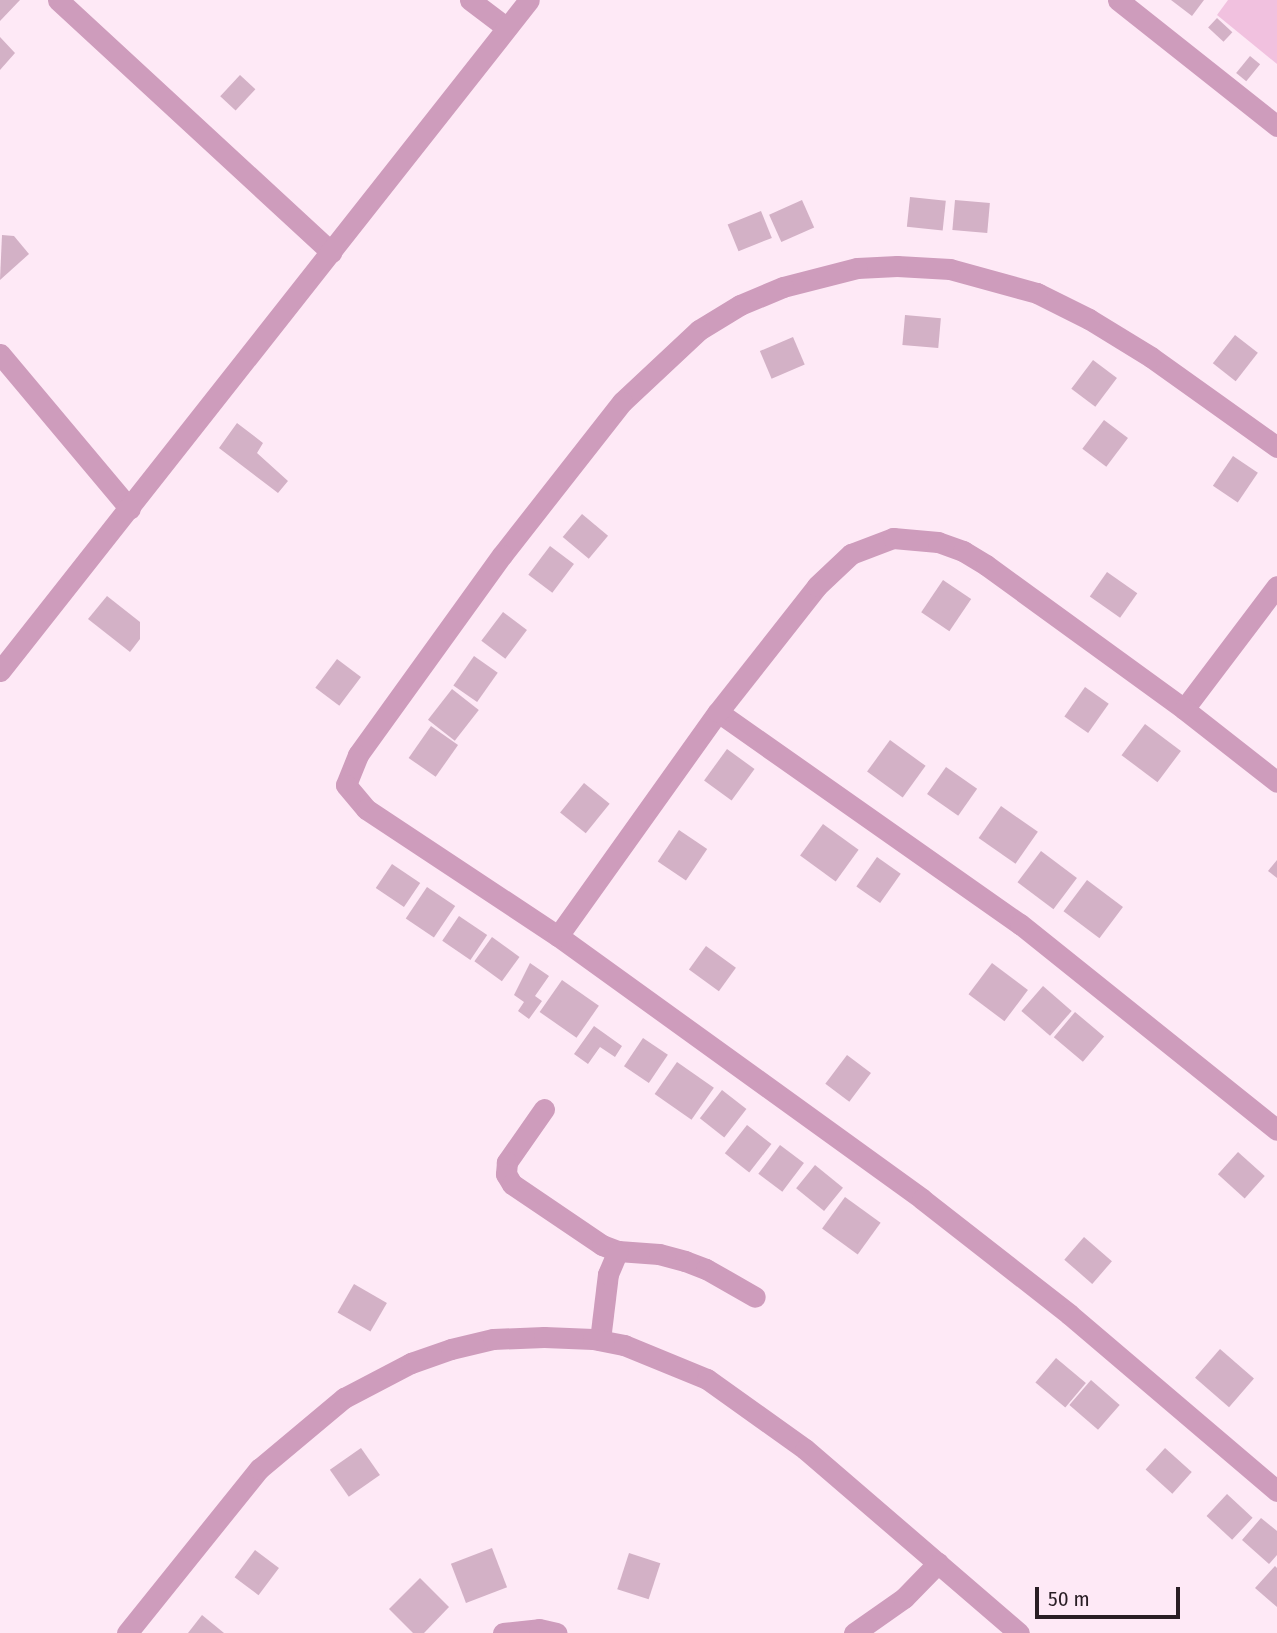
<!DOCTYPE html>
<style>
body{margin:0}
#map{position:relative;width:1277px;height:1633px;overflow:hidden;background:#fee9f6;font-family:"Fira Sans Condensed",sans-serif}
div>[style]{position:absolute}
.green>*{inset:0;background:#f1c1df}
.building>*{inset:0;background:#d3b1c6;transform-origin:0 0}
.minor>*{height:21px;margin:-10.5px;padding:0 10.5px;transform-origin:10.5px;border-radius:10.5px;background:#ce9cbc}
span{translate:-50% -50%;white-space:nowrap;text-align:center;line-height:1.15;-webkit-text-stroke:7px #fee9f6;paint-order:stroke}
.scale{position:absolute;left:1035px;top:1587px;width:145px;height:32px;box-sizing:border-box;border:4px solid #291d24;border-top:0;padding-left:9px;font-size:21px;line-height:24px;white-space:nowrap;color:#291d24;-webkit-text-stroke:5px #fee9f6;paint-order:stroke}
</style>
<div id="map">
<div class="green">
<i style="clip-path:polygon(1228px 0,1277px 0,1277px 64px,1217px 15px)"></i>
</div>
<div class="building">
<i style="clip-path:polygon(0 0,20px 0,0 21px)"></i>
<i style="clip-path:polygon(1171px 0,1204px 0,1192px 16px)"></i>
<i style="left:1217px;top:18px;width:21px;height:13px;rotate:43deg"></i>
<i style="clip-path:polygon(0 37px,15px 53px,0 70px)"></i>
<i style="left:1250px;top:56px;width:13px;height:22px;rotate:39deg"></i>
<i style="left:240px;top:75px;width:21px;height:29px;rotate:43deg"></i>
<i style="left:910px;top:197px;width:36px;height:30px;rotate:6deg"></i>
<i style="left:802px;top:200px;width:30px;height:36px;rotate:66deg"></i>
<i style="left:955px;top:200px;width:35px;height:30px;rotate:5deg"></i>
<i style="left:761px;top:211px;width:29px;height:36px;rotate:68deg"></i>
<i style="clip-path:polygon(2px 235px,14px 236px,29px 254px,0 280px)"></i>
<i style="left:905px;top:315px;width:36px;height:30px;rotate:5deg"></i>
<i style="left:1235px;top:335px;width:29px;height:36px;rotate:38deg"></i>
<i style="left:793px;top:337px;width:30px;height:36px;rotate:67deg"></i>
<i style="left:1093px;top:360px;width:30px;height:36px;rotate:37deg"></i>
<i style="left:1104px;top:420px;width:30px;height:36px;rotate:37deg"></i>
<i style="clip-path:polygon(237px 423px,263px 443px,257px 453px,288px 481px,278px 493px,219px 448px)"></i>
<i style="left:1233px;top:456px;width:30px;height:36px;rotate:34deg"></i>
<i style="left:582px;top:514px;width:34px;height:30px;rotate:40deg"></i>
<i style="left:550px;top:546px;width:30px;height:36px;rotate:37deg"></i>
<i style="left:1107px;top:572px;width:37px;height:30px;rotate:35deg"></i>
<i style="left:943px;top:580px;width:34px;height:39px;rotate:34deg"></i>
<i style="clip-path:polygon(107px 596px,140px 622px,140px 639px,130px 652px,88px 619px)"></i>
<i style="left:503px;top:612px;width:30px;height:36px;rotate:37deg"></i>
<i style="left:474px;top:656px;width:29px;height:36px;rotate:35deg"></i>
<i style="left:337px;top:659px;width:30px;height:36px;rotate:37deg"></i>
<i style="left:1085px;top:687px;width:29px;height:36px;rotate:35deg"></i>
<i style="left:452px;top:689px;width:34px;height:39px;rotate:38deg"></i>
<i style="left:1145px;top:724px;width:45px;height:39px;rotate:37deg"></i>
<i style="left:431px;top:726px;width:33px;height:39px;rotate:35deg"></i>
<i style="left:890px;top:740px;width:44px;height:39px;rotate:36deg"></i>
<i style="left:727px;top:749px;width:34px;height:39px;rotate:36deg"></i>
<i style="left:946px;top:767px;width:38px;height:33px;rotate:35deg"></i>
<i style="left:584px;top:783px;width:33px;height:38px;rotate:39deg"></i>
<i style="left:1001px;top:806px;width:45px;height:39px;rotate:35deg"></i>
<i style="left:823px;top:824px;width:44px;height:39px;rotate:36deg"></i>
<i style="left:679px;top:830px;width:34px;height:38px;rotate:34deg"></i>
<i style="left:1041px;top:851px;width:45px;height:39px;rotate:37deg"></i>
<i style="left:877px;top:857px;width:29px;height:36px;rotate:35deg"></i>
<i style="clip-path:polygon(1277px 860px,1277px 878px,1268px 871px)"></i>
<i style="left:392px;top:864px;width:34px;height:29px;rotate:34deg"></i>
<i style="left:1087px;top:880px;width:45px;height:39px;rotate:37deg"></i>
<i style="left:427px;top:887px;width:34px;height:38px;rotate:34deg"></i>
<i style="left:459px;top:916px;width:34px;height:30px;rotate:34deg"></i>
<i style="left:492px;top:937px;width:34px;height:30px;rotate:36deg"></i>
<i style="left:706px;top:946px;width:37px;height:29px;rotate:36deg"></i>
<i style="clip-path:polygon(530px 963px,549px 976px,535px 996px,542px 1001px,529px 1019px,518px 1011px,524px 1002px,514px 995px)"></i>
<i style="left:992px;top:963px;width:45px;height:39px;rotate:37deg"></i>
<i style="left:562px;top:980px;width:45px;height:39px;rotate:35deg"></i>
<i style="left:1043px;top:986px;width:38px;height:33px;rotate:41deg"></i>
<i style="left:1075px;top:1012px;width:38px;height:33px;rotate:40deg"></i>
<i style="clip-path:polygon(594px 1026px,622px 1046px,615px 1057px,600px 1047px,588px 1064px,574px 1054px)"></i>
<i style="left:643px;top:1038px;width:30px;height:34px;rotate:34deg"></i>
<i style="left:847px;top:1055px;width:30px;height:36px;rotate:37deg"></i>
<i style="left:677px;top:1062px;width:45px;height:39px;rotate:35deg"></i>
<i style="left:722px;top:1090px;width:31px;height:36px;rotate:38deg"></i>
<i style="left:747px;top:1125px;width:31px;height:36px;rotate:38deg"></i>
<i style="left:780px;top:1145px;width:30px;height:36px;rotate:37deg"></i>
<i style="left:1238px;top:1152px;width:36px;height:30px;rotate:42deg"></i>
<i style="left:815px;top:1165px;width:36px;height:30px;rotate:39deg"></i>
<i style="left:845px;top:1197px;width:44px;height:39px;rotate:36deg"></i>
<i style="left:1084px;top:1237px;width:37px;height:30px;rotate:41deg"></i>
<i style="left:354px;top:1284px;width:38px;height:33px;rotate:30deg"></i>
<i style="left:1220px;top:1349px;width:45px;height:38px;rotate:41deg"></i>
<i style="left:1056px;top:1358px;width:39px;height:32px;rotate:40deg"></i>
<i style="left:1091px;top:1380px;width:38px;height:33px;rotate:41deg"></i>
<i style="left:361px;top:1448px;width:33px;height:38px;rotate:55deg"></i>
<i style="left:1165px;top:1448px;width:36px;height:29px;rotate:42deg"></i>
<i style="left:1227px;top:1494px;width:35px;height:30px;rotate:43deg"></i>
<i style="clip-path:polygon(1261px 1518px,1277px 1531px,1277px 1555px,1269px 1564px,1242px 1540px)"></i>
<i style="left:492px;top:1548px;width:42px;height:44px;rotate:69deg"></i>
<i style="left:255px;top:1550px;width:30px;height:34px;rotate:37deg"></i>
<i style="left:629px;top:1553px;width:33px;height:38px;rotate:18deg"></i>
<i style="clip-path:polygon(1275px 1566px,1277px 1568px,1277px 1607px,1255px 1588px)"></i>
<i style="clip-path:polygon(420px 1578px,449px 1607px,424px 1633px,413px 1633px,389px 1609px)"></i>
<i style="clip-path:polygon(202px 1615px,224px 1633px,188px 1633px)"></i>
</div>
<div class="minor">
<i style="left:58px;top:0;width:372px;rotate:42.7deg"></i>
<i style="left:470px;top:0;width:46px;rotate:37.1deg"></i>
<i style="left:1118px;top:0;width:203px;rotate:38.4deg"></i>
<i style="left:0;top:354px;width:202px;rotate:50deg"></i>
<i style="left:1277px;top:447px;width:155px;rotate:-144.5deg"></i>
<i style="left:1151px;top:357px;width:73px;rotate:-148.5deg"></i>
<i style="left:1089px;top:319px;width:58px;rotate:-153.4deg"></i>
<i style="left:1037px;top:293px;width:90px;rotate:-164.6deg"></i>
<i style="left:950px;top:269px;width:53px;rotate:-176.8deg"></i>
<i style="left:897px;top:266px;width:40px;rotate:177.1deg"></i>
<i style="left:857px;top:268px;width:76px;rotate:165.6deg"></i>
<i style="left:783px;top:287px;width:47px;rotate:157.3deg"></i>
<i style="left:740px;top:305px;width:48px;rotate:148.6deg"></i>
<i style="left:699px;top:330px;width:105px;rotate:136.9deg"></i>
<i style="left:622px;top:402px;width:194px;rotate:128.1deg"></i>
<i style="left:502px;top:555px;width:246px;rotate:125.8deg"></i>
<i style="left:358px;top:755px;width:32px;rotate:112deg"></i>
<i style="left:346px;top:785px;width:31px;rotate:50deg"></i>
<i style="left:366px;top:809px;width:230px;rotate:33.5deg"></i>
<i style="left:558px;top:936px;width:449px;rotate:35.8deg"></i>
<i style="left:922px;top:1199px;width:187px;rotate:38deg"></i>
<i style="left:1069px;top:1314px;width:273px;rotate:40.4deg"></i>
<i style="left:0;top:671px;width:854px;rotate:-51.75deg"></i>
<i style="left:1184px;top:709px;width:154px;rotate:-52.9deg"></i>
<i style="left:718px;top:712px;width:369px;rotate:35.1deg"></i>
<i style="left:1020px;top:924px;width:329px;rotate:38.7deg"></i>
<i style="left:558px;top:936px;width:275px;rotate:-54.5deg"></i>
<i style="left:718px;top:712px;width:160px;rotate:-51.8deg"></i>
<i style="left:817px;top:586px;width:47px;rotate:-43.3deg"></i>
<i style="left:851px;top:554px;width:45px;rotate:-20.9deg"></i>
<i style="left:893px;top:538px;width:45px;rotate:5.1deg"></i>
<i style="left:938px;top:542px;width:27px;rotate:20deg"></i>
<i style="left:963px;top:551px;width:27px;rotate:31deg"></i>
<i style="left:986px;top:565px;width:245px;rotate:36deg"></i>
<i style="left:1184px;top:709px;width:118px;rotate:38.1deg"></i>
<i style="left:544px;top:1109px;width:65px;rotate:124.9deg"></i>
<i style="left:507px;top:1162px;width:12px;rotate:95deg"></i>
<i style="left:506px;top:1174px;width:12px;rotate:59deg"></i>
<i style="left:512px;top:1184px;width:109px;rotate:34.1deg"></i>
<i style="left:602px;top:1245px;width:17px;rotate:21deg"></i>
<i style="left:618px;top:1251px;width:41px;rotate:4.2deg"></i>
<i style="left:659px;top:1254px;width:27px;rotate:15deg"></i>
<i style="left:685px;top:1261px;width:22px;rotate:21deg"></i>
<i style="left:706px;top:1269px;width:56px;rotate:29.7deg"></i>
<i style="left:600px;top:1340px;width:66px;rotate:-83.1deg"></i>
<i style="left:608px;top:1274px;width:25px;rotate:-67deg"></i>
<i style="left:127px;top:1633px;width:211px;rotate:-51.2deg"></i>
<i style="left:259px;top:1469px;width:111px;rotate:-39.9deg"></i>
<i style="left:344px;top:1398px;width:76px;rotate:-27.6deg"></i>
<i style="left:411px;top:1363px;width:42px;rotate:-19.3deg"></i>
<i style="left:451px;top:1349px;width:43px;rotate:-13.4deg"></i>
<i style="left:493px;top:1339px;width:51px;rotate:-2.2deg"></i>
<i style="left:544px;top:1337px;width:49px;rotate:2.3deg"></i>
<i style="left:593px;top:1339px;width:32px;rotate:11deg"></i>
<i style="left:624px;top:1345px;width:90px;rotate:22.3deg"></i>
<i style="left:707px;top:1379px;width:120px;rotate:35.5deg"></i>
<i style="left:805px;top:1449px;width:282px;rotate:40.7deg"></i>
<i style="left:503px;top:1633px;width:36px;rotate:-6deg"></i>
<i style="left:539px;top:1629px;width:18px;rotate:13deg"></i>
<i style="left:854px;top:1633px;width:61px;rotate:-35deg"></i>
<i style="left:904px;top:1598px;width:49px;rotate:-45.8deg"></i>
</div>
<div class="scale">50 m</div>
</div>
